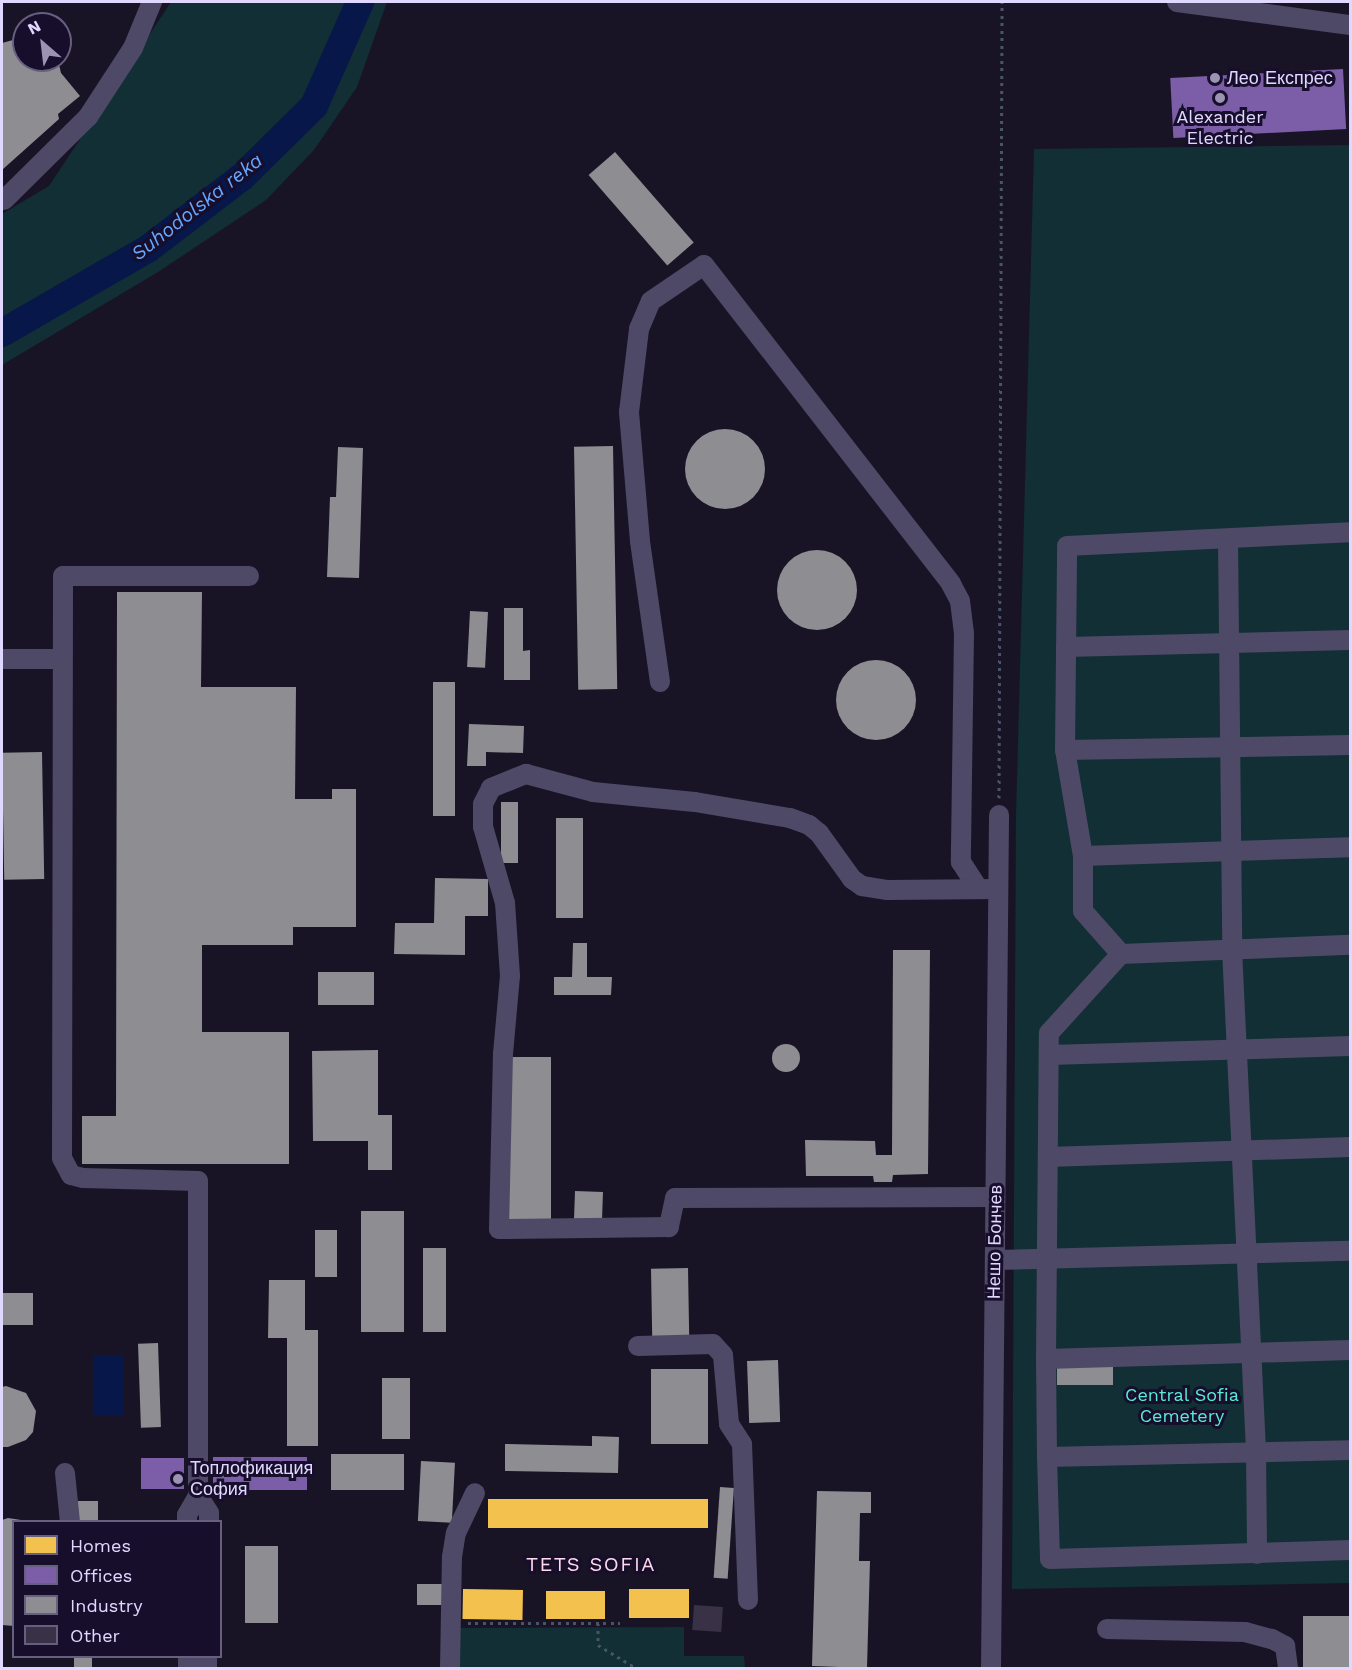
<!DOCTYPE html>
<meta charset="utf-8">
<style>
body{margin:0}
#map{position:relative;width:1352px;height:1670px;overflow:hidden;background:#191425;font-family:"Work Sans",sans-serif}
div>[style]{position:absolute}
.green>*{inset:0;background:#112f34}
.water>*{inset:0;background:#071749;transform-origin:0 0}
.homes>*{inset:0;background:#f2c14e;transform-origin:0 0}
.offices>*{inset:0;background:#7b5ea7;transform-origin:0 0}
.industry>*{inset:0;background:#8d8d92;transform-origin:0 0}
.round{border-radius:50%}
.river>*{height:28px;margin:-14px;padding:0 14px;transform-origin:14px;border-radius:14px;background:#071749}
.building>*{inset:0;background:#393246;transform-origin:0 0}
.path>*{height:3px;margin-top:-1.5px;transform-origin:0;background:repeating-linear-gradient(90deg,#485568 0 3px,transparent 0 7.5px)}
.minor>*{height:20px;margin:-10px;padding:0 10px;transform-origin:10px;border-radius:10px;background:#4e4966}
.dots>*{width:16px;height:16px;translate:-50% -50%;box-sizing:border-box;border:3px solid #160e2b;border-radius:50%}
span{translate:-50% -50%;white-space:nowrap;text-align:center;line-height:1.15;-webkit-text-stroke:6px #160e2b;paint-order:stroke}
.poi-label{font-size:18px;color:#e1d8ff}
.left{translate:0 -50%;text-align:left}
.street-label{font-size:18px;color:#e1d8ff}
.park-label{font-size:18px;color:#58ecd7}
.water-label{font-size:20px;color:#66a7ff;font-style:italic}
.neighbourhood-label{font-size:20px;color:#ffdaed;letter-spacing:1.5px}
.frame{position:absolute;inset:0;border:3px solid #e1d8ff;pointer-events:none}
.legend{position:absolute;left:12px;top:1520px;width:210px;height:138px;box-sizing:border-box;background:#160e2b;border:2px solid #675f80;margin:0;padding:8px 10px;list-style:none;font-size:18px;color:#e1d8ff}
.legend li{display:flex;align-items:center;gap:12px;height:30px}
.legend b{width:30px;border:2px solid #675f80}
.north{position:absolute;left:12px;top:12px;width:60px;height:60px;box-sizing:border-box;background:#160e2b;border:2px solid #675f80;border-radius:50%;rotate:332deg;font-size:16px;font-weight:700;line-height:24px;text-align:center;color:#e1d8ff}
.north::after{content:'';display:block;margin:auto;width:21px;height:27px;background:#9b93b3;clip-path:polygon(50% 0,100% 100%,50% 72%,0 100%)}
</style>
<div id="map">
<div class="green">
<i style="clip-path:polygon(171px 2px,387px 2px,357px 87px,314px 150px,266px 200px,158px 272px,2px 365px,2px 214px,49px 186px)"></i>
<i style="clip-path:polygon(1350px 145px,1350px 1583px,1012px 1589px,1016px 816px,1034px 149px)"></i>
<i style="clip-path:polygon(684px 1627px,684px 1656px,744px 1656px,745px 1668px,460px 1668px,459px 1628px)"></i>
</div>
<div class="water">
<i style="left:93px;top:1355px;width:31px;height:60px"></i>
</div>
<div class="homes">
<i style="left:488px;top:1499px;width:220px;height:29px"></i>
<i style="left:463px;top:1589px;width:60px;height:30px;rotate:1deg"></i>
<i style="left:629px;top:1589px;width:60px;height:29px"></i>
<i style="left:546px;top:1591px;width:59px;height:28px"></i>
</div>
<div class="offices">
<i style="left:1343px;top:69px;width:60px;height:173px;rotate:87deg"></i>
<i style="left:213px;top:1457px;width:94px;height:33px"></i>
<i style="left:141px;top:1458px;width:43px;height:31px"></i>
</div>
<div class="industry">
<i style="clip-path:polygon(24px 37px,24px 60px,58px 60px,61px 73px,80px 96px,58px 114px,59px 119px,2px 170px,2px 43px)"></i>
<i style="left:615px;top:152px;width:120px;height:35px;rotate:49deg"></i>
<i class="round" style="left:685px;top:429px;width:80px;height:80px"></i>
<i style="left:613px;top:446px;width:243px;height:39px;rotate:89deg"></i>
<i style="clip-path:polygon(338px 447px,363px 448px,359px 578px,327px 577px,330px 497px,336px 497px)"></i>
<i class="round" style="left:777px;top:550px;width:80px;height:80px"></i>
<i style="clip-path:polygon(117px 592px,202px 592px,201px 687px,296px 687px,295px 799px,332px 799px,332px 789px,356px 789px,356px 927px,293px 927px,293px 945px,202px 945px,202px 1032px,289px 1032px,289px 1164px,82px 1164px,82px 1116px,116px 1116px)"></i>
<i style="clip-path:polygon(504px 608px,523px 608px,523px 651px,530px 650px,530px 680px,504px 680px)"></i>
<i style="left:470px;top:611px;width:18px;height:56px;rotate:3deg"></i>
<i class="round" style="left:836px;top:660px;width:80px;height:80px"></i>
<i style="left:433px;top:682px;width:22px;height:134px"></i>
<i style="clip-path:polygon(469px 724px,524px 726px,523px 753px,486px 752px,486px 766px,467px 766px)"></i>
<i style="left:42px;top:752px;width:127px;height:40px;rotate:89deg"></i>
<i style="left:501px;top:802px;width:17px;height:61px"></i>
<i style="left:556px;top:818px;width:27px;height:100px"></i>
<i style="clip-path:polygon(435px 878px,488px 879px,488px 916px,465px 916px,465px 955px,394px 954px,395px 923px,434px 923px)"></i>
<i style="clip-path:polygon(573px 943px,587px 943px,587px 977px,612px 977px,611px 995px,554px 995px,554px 977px,572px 977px)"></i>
<i style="clip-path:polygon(893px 950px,930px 950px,928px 1174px,893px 1175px,892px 1182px,874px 1182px,873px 1176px,806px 1176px,805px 1140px,875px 1141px,876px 1155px,892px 1155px)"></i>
<i style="left:374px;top:972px;width:33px;height:56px;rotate:90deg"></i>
<i class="round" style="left:772px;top:1044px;width:28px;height:28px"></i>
<i style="clip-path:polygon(378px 1050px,378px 1115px,392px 1115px,392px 1170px,368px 1170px,368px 1141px,313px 1141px,312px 1051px)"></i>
<i style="left:508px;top:1057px;width:43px;height:165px"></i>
<i style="left:575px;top:1191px;width:28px;height:32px;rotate:2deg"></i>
<i style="left:361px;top:1211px;width:43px;height:121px"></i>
<i style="left:315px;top:1230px;width:22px;height:47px"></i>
<i style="left:446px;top:1248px;width:84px;height:23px;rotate:90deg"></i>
<i style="left:688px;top:1268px;width:73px;height:37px;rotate:89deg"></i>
<i style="clip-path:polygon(269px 1280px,305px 1280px,305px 1330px,318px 1330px,318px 1446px,287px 1446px,287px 1338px,268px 1338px)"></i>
<i style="left:2px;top:1293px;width:31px;height:32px"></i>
<i style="left:158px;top:1343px;width:84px;height:20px;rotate:88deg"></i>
<i style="left:778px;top:1360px;width:62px;height:31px;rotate:88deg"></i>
<i style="left:1057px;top:1362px;width:56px;height:23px"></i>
<i style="left:651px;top:1369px;width:57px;height:75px"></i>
<i style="left:382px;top:1378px;width:28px;height:61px"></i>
<i style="clip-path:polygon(6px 1386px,26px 1393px,36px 1411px,33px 1432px,26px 1440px,8px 1447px,2px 1447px,2px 1387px)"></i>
<i style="clip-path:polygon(592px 1436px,619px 1437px,618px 1473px,505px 1471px,505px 1444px,592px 1446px)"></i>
<i style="left:404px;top:1454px;width:36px;height:73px;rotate:90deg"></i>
<i style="left:421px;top:1461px;width:34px;height:60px;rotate:3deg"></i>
<i style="left:720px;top:1487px;width:14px;height:91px;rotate:4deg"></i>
<i style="clip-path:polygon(817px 1491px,871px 1492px,871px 1513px,860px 1513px,859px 1561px,870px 1561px,867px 1668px,812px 1666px)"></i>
<i style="left:78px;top:1501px;width:20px;height:21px"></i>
<i style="clip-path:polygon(8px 1518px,21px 1520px,14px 1522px,14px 1626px,2px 1625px,2px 1520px)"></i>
<i style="left:245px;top:1546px;width:33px;height:77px"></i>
<i style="left:417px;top:1584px;width:25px;height:21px"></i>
<i style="left:1303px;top:1616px;width:47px;height:52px"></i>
<i style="left:74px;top:1656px;width:18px;height:12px"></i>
</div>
<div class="river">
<i style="left:2px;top:333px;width:170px;rotate:-30deg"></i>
<i style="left:149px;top:248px;width:117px;rotate:-37.4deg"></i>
<i style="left:242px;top:177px;width:101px;rotate:-44.6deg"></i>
<i style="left:314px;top:106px;width:114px;rotate:-66.1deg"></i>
</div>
<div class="building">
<i style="left:694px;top:1605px;width:29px;height:25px;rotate:4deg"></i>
</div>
<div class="path">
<i style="left:999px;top:798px;width:796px;rotate:-89.78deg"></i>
<i style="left:468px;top:1623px;width:152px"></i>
<i style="left:598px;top:1623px;width:22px;rotate:90deg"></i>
<i style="left:598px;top:1645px;width:44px;rotate:31.2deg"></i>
<i style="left:220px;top:1633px;width:2px"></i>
</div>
<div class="minor">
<i style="left:1177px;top:2px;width:175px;rotate:7.6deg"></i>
<i style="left:4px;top:200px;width:118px;rotate:-44.7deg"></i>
<i style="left:88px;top:117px;width:82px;rotate:-56.9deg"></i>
<i style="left:133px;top:48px;width:50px;rotate:-67.6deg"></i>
<i style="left:1228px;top:539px;width:410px;rotate:89.4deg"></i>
<i style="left:1232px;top:949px;width:503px;rotate:87.26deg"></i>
<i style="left:1256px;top:1451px;width:103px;rotate:89.4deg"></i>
<i style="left:1066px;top:647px;width:284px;rotate:-1.4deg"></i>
<i style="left:2px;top:659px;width:60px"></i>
<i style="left:660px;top:682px;width:142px;rotate:-98.1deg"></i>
<i style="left:640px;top:541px;width:129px;rotate:-94.9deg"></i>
<i style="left:629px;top:412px;width:84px;rotate:-83.1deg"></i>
<i style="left:639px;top:329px;width:30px;rotate:-67deg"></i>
<i style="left:651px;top:301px;width:64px;rotate:-34.2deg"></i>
<i style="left:704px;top:265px;width:403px;rotate:52.2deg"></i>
<i style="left:951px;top:584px;width:19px;rotate:62deg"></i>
<i style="left:960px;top:601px;width:32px;rotate:83deg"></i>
<i style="left:964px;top:633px;width:229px;rotate:90.8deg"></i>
<i style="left:961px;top:862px;width:31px;rotate:57deg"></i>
<i style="left:1065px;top:750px;width:285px;rotate:-1deg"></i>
<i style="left:1083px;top:856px;width:267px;rotate:-1.9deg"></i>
<i style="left:1121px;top:954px;width:57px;rotate:-131.5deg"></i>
<i style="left:1083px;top:911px;width:55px;rotate:-90deg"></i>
<i style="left:1083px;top:856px;width:108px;rotate:-99.6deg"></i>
<i style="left:1065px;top:750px;width:204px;rotate:-89.4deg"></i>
<i style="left:1067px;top:546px;width:283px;rotate:-2.8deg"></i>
<i style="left:1049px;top:1055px;width:301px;rotate:-1.7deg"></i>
<i style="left:1048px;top:1157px;width:302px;rotate:-1.9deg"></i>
<i style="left:995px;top:1197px;width:320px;rotate:179.8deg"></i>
<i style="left:675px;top:1198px;width:30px;rotate:102deg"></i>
<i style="left:669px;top:1227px;width:170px;rotate:179.3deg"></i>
<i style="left:499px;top:1229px;width:175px;rotate:-88.7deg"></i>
<i style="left:503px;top:1054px;width:78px;rotate:-84.9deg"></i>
<i style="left:510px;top:976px;width:73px;rotate:-93.9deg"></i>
<i style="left:505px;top:903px;width:79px;rotate:-106.1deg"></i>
<i style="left:483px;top:827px;width:23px;rotate:-90deg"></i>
<i style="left:483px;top:804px;width:18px;rotate:-63deg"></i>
<i style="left:491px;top:788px;width:38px;rotate:-22deg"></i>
<i style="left:526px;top:774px;width:69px;rotate:15deg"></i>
<i style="left:593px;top:792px;width:102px;rotate:5.6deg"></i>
<i style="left:695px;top:802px;width:96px;rotate:9.6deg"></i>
<i style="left:790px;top:818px;width:20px;rotate:20deg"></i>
<i style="left:809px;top:825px;width:13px;rotate:39deg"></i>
<i style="left:819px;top:833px;width:57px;rotate:54.3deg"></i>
<i style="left:852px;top:879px;width:12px;rotate:35deg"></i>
<i style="left:862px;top:886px;width:26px;rotate:9deg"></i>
<i style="left:888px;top:890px;width:110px;rotate:-0.5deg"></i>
<i style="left:995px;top:1260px;width:355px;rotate:-1.5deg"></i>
<i style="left:638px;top:1346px;width:75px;rotate:-1.5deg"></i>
<i style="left:713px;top:1344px;width:15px;rotate:48deg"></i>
<i style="left:723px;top:1355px;width:69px;rotate:85deg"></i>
<i style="left:729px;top:1424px;width:24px;rotate:57deg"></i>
<i style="left:742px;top:1444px;width:156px;rotate:87.8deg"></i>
<i style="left:1350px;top:1350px;width:304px;rotate:178.3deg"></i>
<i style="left:1046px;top:1359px;width:98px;rotate:89.4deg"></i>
<i style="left:1047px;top:1457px;width:303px;rotate:-1.3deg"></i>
<i style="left:1046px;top:1359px;width:326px;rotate:-89.5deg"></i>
<i style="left:1049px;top:1033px;width:107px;rotate:-47.7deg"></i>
<i style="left:1121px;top:954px;width:229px;rotate:-2.3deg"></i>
<i style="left:1047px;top:1457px;width:102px;rotate:88.3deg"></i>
<i style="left:1050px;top:1559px;width:300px;rotate:-1.7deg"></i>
<i style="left:65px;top:1473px;width:49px;rotate:84.2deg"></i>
<i style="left:198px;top:1496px;width:315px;rotate:-90deg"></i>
<i style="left:198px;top:1181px;width:115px;rotate:-178.5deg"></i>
<i style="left:83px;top:1178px;width:12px;rotate:-166deg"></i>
<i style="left:71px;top:1175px;width:19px;rotate:-118deg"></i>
<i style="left:62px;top:1158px;width:582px;rotate:-89.9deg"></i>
<i style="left:63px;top:576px;width:186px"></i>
<i style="left:187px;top:1522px;width:7px;rotate:-90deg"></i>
<i style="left:187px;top:1515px;width:22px;rotate:-60deg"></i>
<i style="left:198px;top:1496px;width:20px;rotate:57deg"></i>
<i style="left:209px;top:1513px;width:9px;rotate:90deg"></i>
<i style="left:1107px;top:1629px;width:138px;rotate:1.2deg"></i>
<i style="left:1245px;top:1632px;width:28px;rotate:15deg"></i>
<i style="left:1272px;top:1639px;width:15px;rotate:28deg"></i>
<i style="left:1285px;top:1646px;width:22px;rotate:82deg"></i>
<i style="left:188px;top:1656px;width:12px;rotate:90deg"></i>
<i style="left:207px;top:1668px;width:12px;rotate:-90deg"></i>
<i style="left:450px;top:1668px;width:111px;rotate:-89deg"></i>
<i style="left:452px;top:1557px;width:24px;rotate:-81deg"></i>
<i style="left:456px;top:1533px;width:44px;rotate:-64.6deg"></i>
<i style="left:991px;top:1668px;width:853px;rotate:-89.46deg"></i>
</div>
<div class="dots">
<i style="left:1215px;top:78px;background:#9b93b3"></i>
<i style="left:1220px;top:98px;background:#9b93b3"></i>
<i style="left:178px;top:1479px;background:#9b93b3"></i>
</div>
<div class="poi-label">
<span class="left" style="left:1227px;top:78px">Лео Експрес</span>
<span style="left:1220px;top:128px">Alexander<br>Electric</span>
<span class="left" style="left:190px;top:1479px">Топлофикация<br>София</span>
</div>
<div class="street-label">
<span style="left:995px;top:1242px;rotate:-89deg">Нешо Бончев</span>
</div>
<div class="park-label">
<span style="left:1182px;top:1406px">Central Sofia<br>Cemetery</span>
</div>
<div class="water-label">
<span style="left:197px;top:207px;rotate:-38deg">Suhodolska reka</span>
</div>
<div class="neighbourhood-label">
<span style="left:591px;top:1564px">TETS SOFIA</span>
</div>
<div class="frame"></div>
<ul class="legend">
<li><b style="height:16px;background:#f2c14e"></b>Homes</li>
<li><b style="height:16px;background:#7b5ea7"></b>Offices</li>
<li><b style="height:16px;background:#8d8d92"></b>Industry</li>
<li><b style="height:16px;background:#393246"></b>Other</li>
</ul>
<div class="north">N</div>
</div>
